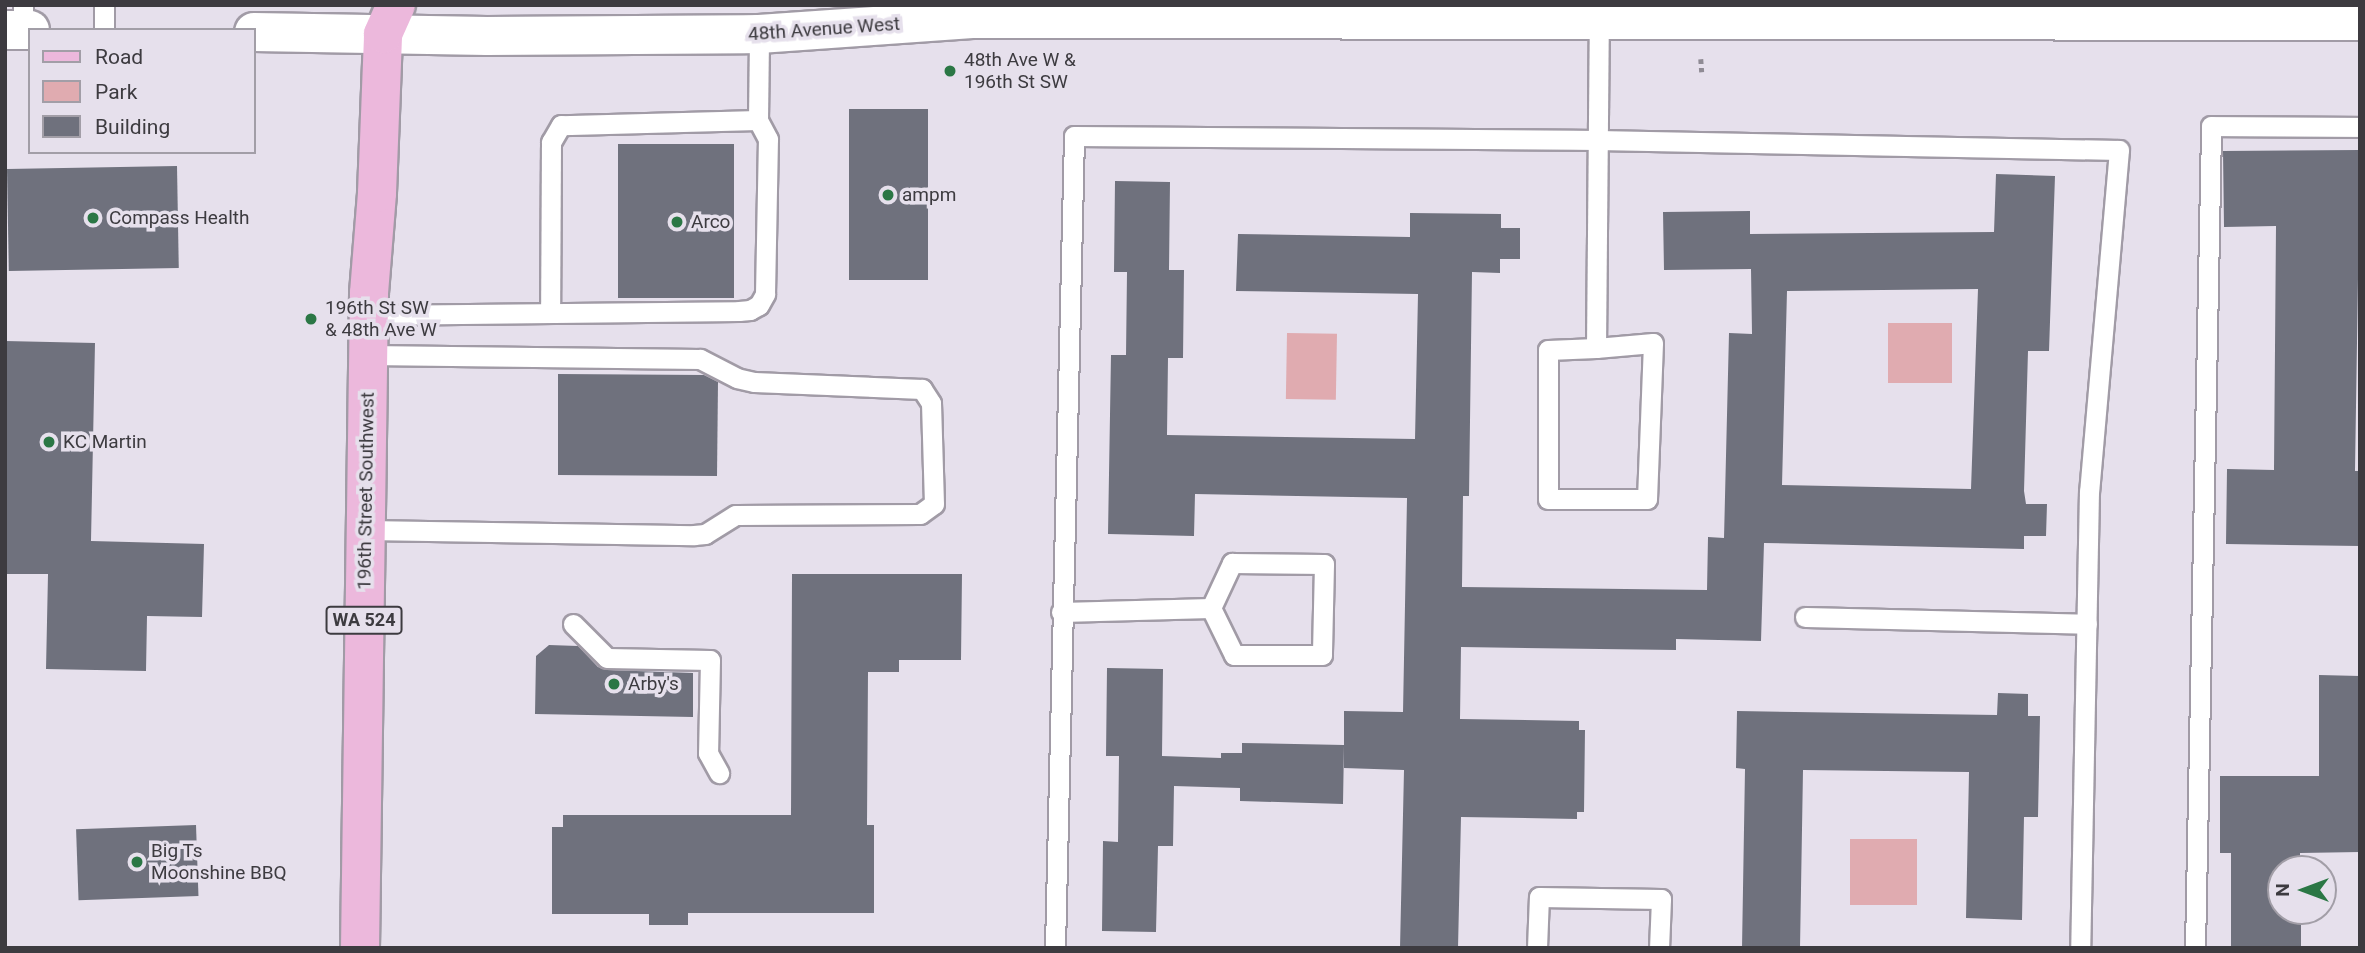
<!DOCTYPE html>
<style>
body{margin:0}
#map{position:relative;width:2365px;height:953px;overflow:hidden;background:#e6e0ec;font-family:Roboto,sans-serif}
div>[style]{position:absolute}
.green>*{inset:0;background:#e0abb0;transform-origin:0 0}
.building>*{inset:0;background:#6f717d;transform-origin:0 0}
.path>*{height:4.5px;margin-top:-2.25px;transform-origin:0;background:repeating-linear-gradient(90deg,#8f8b94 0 5px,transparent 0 8.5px)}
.roads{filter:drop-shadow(2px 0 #a19ba6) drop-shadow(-2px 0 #a19ba6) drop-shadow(0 2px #a19ba6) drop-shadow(0 -2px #a19ba6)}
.service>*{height:19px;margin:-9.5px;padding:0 9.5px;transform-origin:9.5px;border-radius:9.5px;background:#fff}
.tertiary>*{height:38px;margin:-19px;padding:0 19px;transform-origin:19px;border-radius:19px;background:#fff}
.primary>*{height:38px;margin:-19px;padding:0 19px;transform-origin:19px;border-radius:19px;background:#ecb8dc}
.dots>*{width:19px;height:19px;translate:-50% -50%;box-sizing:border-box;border:4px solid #e6e0ec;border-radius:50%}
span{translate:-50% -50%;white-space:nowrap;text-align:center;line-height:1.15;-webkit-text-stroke:7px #e6e0ec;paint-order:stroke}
.shield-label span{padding:2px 5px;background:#e6e0ec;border:2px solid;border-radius:5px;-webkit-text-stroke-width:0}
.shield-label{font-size:18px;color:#3d3b40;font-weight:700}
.street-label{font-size:19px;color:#3d3b40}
.poi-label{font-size:19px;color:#3d3b40}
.left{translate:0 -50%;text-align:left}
.frame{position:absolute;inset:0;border:7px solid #3d3b40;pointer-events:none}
.legend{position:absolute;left:28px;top:28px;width:228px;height:126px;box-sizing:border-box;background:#e6e0ec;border:2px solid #a29ea7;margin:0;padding:9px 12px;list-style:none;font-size:21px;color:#3d3b40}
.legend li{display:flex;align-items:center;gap:14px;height:35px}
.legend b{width:35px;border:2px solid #a29ea7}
.north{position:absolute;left:2267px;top:855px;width:70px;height:70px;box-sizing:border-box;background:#e6e0ec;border:2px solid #a29ea7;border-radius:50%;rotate:270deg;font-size:19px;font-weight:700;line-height:28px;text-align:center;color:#3d3b40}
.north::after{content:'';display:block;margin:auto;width:24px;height:32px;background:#2b7745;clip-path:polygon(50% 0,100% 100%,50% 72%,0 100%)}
</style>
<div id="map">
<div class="green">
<i style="left:1888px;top:323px;width:64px;height:60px"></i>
<i style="left:1287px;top:333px;width:50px;height:66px;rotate:1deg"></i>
<i style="left:1850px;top:839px;width:67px;height:66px"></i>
</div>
<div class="building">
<i style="left:849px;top:109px;width:79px;height:171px"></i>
<i style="left:734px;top:144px;width:154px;height:116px;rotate:90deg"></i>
<i style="clip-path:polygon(2360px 150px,2355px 471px,2360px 471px,2360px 546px,2226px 544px,2227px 469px,2274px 470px,2276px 226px,2224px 227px,2223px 151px)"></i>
<i style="left:177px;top:166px;width:102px;height:170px;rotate:89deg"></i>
<i style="clip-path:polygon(evenodd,1996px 174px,2055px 176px,2049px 351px,2028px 351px,2024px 491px,2026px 504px,2047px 504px,2046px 536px,2024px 536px,2024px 549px,1764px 543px,1761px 641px,1676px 639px,1676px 650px,1461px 647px,1460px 719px,1579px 721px,1579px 730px,1585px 730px,1584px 812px,1577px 812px,1577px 819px,1461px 817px,1458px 948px,1400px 948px,1404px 770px,1344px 768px,1344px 711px,1403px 712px,1407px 498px,1195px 494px,1194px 536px,1108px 534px,1111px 355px,1126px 355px,1127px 272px,1114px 272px,1115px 181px,1170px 182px,1169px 270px,1184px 270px,1183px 358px,1168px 358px,1167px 435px,1415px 439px,1418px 294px,1236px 291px,1238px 234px,1410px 237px,1410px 213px,1501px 214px,1501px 228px,1520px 228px,1520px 259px,1500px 259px,1500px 273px,1472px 272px,1469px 496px,1463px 496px,1462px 587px,1707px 590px,1708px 537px,1724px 538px,1729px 333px,1752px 334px,1751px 269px,1664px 270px,1663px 212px,1750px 211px,1750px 234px,1994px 232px,1996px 174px,1978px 289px,1971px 489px,1782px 485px,1787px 291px,1978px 289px)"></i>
<i style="clip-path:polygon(5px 341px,95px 343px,91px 541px,204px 544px,202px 617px,147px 616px,146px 671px,46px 669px,48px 574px,5px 574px)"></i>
<i style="clip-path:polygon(558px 374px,704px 375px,718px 382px,717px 476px,558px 475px)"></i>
<i style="clip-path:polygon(792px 574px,962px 574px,961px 660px,899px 660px,899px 672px,868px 672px,867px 825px,874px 825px,874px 913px,688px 913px,688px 925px,649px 925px,649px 914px,552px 914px,552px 827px,563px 827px,563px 815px,791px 815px)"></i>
<i style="clip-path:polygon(549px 645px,578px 646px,598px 667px,607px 670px,693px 673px,693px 717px,535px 714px,536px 656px)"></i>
<i style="clip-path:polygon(1107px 668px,1163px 669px,1162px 756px,1221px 758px,1221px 753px,1242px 753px,1242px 743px,1344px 745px,1343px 804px,1240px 801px,1240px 788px,1174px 786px,1173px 846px,1158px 846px,1156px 932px,1102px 931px,1103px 841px,1118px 842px,1119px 756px,1106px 756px)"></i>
<i style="clip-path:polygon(2319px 675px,2360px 676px,2360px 852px,2300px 853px,2300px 869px,2281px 869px,2281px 911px,2301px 911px,2301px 948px,2231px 948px,2231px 853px,2220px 853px,2220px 776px,2319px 776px)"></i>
<i style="clip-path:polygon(1998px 693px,2028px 694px,2028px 716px,2040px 716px,2038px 817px,2024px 817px,2022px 920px,1966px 918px,1969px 772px,1803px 770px,1800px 948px,1742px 948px,1745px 769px,1736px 768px,1737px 711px,1997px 715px)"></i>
<i style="left:196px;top:825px;width:71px;height:120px;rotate:88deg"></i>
</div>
<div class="path">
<i style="left:1701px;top:59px;width:13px;rotate:86deg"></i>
</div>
<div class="roads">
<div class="service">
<i style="left:23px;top:30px;width:25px;rotate:-90deg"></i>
<i style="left:104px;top:30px;width:25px;rotate:-90deg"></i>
<i style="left:758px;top:120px;width:86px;rotate:-89.3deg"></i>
<i style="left:369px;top:315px;width:370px;rotate:-0.6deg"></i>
<i style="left:739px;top:311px;width:11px;rotate:-5deg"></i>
<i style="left:750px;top:310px;width:10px;rotate:-29deg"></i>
<i style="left:759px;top:305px;width:13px;rotate:-61deg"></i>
<i style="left:765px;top:294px;width:155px;rotate:-88.9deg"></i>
<i style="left:768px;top:139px;width:21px;rotate:-118deg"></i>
<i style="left:758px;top:120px;width:197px;rotate:178.5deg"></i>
<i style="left:561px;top:125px;width:20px;rotate:120deg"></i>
<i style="left:551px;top:142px;width:171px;rotate:90.3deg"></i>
<i style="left:1596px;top:348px;width:57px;rotate:-5deg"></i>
<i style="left:1653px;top:343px;width:156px;rotate:92.2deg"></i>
<i style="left:1647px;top:499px;width:99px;rotate:180deg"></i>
<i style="left:1548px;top:499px;width:149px;rotate:-90deg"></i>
<i style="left:1548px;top:350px;width:48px;rotate:-2.4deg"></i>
<i style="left:1596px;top:348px;width:328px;rotate:-89.5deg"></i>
<i style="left:366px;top:530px;width:328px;rotate:0.9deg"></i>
<i style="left:694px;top:535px;width:11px;rotate:-5deg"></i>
<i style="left:705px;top:534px;width:36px;rotate:-32deg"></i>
<i style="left:736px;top:515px;width:184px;rotate:-0.3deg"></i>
<i style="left:920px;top:514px;width:17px;rotate:-36deg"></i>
<i style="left:934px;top:504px;width:101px;rotate:-91.7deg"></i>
<i style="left:931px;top:403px;width:17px;rotate:-123deg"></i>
<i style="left:922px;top:389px;width:168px;rotate:-177.6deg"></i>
<i style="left:754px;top:382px;width:17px;rotate:-167deg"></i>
<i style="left:737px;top:378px;width:42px;rotate:-152.8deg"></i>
<i style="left:700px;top:359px;width:332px;rotate:-179.3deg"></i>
<i style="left:1061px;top:612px;width:150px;rotate:-1.5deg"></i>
<i style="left:1211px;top:608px;width:50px;rotate:-65deg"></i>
<i style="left:1232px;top:563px;width:92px;rotate:0.6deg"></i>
<i style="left:1324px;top:564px;width:91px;rotate:91.3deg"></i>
<i style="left:1322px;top:655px;width:88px;rotate:180deg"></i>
<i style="left:1234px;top:655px;width:52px;rotate:-116.1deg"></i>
<i style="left:1805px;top:617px;width:282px;rotate:1.4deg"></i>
<i style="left:573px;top:624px;width:48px;rotate:45deg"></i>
<i style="left:607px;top:658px;width:103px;rotate:1.1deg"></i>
<i style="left:710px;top:660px;width:93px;rotate:91.2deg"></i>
<i style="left:708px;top:753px;width:23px;rotate:61deg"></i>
<i style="left:1055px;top:948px;width:812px;rotate:-88.66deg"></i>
<i style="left:1074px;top:136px;width:523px;rotate:0.44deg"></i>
<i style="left:1597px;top:140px;width:522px;rotate:1.1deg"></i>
<i style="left:2119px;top:150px;width:342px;rotate:95deg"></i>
<i style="left:2089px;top:491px;width:457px;rotate:91.1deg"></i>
<i style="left:1537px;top:948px;width:51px;rotate:-87.8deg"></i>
<i style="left:1539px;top:897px;width:122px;rotate:0.9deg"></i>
<i style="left:1661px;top:899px;width:49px;rotate:92.3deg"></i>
<i style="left:2195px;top:948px;width:822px;rotate:-88.88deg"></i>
<i style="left:2211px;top:126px;width:149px;rotate:0.4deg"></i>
</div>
<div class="tertiary">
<i style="left:5px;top:30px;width:25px"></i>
<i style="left:254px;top:32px;width:233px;rotate:1deg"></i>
<i style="left:487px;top:36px;width:272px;rotate:-0.4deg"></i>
<i style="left:759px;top:34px;width:217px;rotate:-4deg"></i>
<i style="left:975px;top:19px;width:1385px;rotate:0.08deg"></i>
</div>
<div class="primary">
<i style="left:360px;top:948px;width:655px;rotate:-89.21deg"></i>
<i style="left:369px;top:293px;width:100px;rotate:-85.4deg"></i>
<i style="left:377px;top:193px;width:159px;rotate:-87.8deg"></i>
<i style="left:383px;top:34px;width:32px;rotate:-66deg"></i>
</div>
</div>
<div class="dots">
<i style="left:950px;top:71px;background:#2b7745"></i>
<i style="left:888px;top:195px;background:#2b7745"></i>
<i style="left:93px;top:218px;background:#2b7745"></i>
<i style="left:677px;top:222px;background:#2b7745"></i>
<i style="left:311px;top:319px;background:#2b7745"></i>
<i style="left:49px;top:442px;background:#2b7745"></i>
<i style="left:614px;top:684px;background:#2b7745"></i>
<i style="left:137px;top:862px;background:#2b7745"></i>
</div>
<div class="shield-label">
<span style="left:364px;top:620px">WA 524</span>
</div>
<div class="street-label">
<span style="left:824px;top:29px;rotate:-4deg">48th Avenue West</span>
<span style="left:366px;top:491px;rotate:-89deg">196th Street Southwest</span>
</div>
<div class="poi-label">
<span class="left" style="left:964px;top:71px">48th Ave W &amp;<br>196th St SW</span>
<span class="left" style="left:902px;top:195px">ampm</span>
<span class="left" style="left:109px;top:218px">Compass Health</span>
<span class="left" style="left:691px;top:222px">Arco</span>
<span class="left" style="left:325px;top:319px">196th St SW<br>&amp; 48th Ave W</span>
<span class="left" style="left:63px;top:442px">KC Martin</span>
<span class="left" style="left:628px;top:684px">Arby's</span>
<span class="left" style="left:151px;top:862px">Big Ts<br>Moonshine BBQ</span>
</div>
<div class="frame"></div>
<ul class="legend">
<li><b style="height:9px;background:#ecb8dc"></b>Road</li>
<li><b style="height:19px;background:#e0abb0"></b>Park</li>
<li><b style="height:19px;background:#6f717d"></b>Building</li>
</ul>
<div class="north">N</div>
</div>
